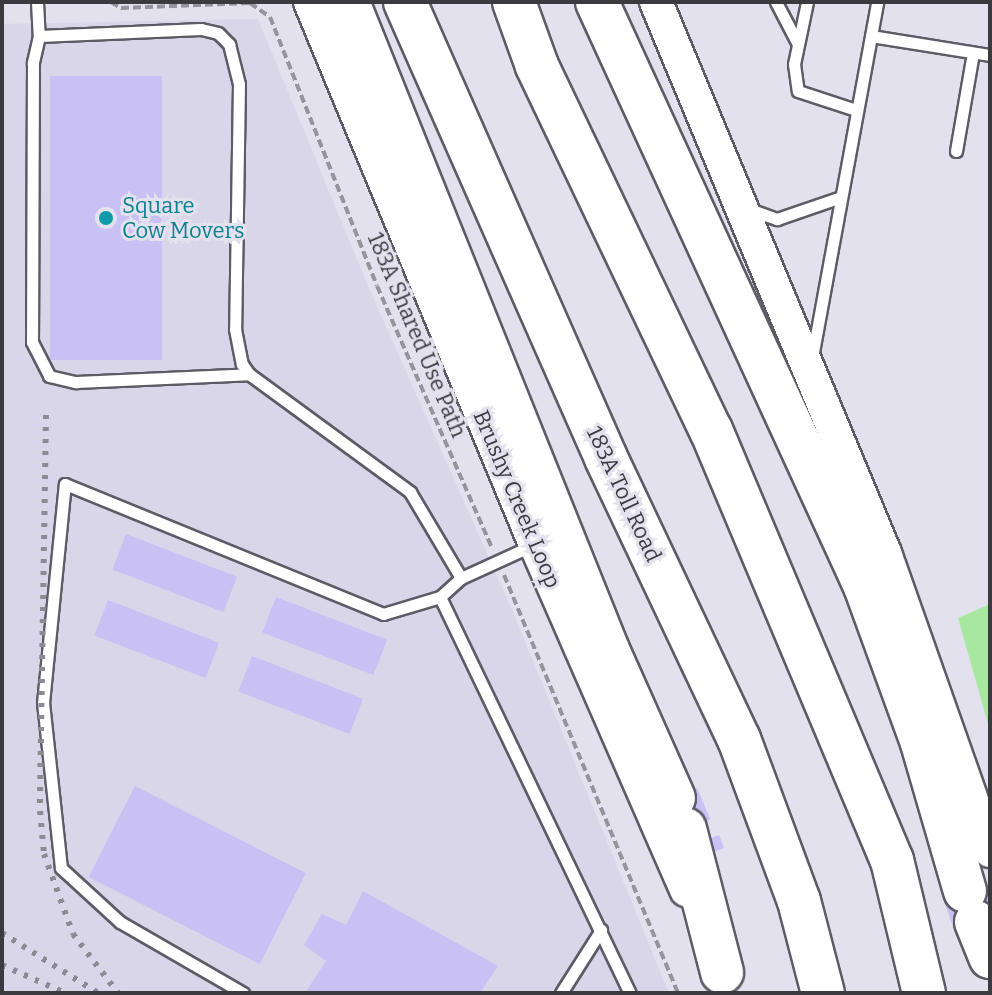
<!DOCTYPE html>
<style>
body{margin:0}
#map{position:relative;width:992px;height:995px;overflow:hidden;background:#e2e1ed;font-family:Bitter,serif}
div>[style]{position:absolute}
.built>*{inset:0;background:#d9d6ea}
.green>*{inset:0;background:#a8e79f}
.building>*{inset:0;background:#c9c0f4;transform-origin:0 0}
.path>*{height:4px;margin-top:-2px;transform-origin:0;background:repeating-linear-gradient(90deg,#94949c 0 8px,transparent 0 12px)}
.roads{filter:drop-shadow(2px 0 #5d5b66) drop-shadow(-2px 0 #5d5b66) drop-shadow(0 2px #5d5b66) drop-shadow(0 -2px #5d5b66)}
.lane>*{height:11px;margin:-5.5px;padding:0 5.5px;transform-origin:5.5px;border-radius:5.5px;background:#fff}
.secondary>*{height:32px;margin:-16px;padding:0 16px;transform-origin:16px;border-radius:16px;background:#fff}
.highway>*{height:42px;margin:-21px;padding:0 21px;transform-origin:21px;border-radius:21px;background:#fff}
.rail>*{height:6px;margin-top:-3px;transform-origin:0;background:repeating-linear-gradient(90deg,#8c8b93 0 4px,transparent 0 12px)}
.dots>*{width:22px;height:22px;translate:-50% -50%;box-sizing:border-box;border:4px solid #e2e1ed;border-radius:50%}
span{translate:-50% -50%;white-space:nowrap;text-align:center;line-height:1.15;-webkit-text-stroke:6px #e2e1ed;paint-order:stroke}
.culture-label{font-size:22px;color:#0d838f}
.left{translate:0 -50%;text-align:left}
.street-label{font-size:22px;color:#3b3b3f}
.frame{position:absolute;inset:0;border:4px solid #3b3b3f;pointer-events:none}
</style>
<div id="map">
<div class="built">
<i style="clip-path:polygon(258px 19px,368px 286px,513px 612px,669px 993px,2px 993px,2px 24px)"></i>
</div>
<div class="green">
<i style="clip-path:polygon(990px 604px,990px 731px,958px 618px)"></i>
</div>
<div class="building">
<i style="left:50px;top:76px;width:112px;height:284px"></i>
<i style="left:126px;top:534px;width:119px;height:38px;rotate:21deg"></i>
<i style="left:276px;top:597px;width:119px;height:38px;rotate:21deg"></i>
<i style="left:108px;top:600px;width:119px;height:38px;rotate:21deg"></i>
<i style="left:252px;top:656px;width:119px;height:38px;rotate:21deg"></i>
<i style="left:135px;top:786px;width:192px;height:102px;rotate:27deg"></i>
<i style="left:697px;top:788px;width:34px;height:48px;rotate:67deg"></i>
<i style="left:719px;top:835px;width:14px;height:10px;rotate:69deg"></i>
<i style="clip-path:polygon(989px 883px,990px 918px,954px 930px,943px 898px)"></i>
<i style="clip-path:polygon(363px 891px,498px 966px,480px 993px,305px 993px,326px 961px,304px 945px,322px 914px,346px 925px)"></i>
</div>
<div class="path">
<i style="left:111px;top:2px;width:12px;rotate:31deg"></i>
<i style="left:121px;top:8px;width:129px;rotate:-2.2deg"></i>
<i style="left:250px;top:3px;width:24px;rotate:35deg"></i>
<i style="left:270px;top:17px;width:289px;rotate:68.3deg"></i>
<i style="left:377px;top:286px;width:286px;rotate:66.3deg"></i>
<i style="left:504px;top:575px;width:453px;rotate:67.4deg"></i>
</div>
<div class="roads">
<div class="lane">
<i style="left:37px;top:2px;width:34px;rotate:87deg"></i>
<i style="left:39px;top:36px;width:162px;rotate:-2.5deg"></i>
<i style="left:201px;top:29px;width:17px;rotate:13deg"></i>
<i style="left:218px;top:33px;width:16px;rotate:45deg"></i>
<i style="left:229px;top:44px;width:41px;rotate:76deg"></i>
<i style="left:239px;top:84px;width:245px;rotate:90.9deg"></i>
<i style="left:235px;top:329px;width:36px;rotate:79deg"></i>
<i style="left:242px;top:364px;width:12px;rotate:55deg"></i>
<i style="left:249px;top:374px;width:200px;rotate:36.2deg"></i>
<i style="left:410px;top:492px;width:100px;rotate:59.3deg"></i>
<i style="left:776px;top:2px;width:47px;rotate:62.4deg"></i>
<i style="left:807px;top:2px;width:63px;rotate:101.8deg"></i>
<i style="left:794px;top:64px;width:27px;rotate:82deg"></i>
<i style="left:798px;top:91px;width:61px;rotate:18.1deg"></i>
<i style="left:39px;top:36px;width:28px;rotate:103deg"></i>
<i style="left:33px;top:63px;width:279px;rotate:90.2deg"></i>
<i style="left:32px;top:342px;width:38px;rotate:63deg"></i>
<i style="left:49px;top:376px;width:28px;rotate:13deg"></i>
<i style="left:76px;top:382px;width:173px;rotate:-2.6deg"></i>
<i style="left:871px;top:36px;width:121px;rotate:9.1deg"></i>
<i style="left:956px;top:151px;width:99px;rotate:-80.2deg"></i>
<i style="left:749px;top:209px;width:30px;rotate:20deg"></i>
<i style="left:777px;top:219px;width:65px;rotate:-19deg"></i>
<i style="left:813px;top:352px;width:356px;rotate:-79.6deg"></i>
<i style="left:531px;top:546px;width:77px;rotate:155.4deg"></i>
<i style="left:461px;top:578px;width:28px;rotate:138deg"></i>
<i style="left:440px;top:597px;width:439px;rotate:64.4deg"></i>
<i style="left:243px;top:993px;width:142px;rotate:-150deg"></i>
<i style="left:120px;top:922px;width:80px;rotate:-137.5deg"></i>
<i style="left:61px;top:868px;width:166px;rotate:-96.2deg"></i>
<i style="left:43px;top:703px;width:220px;rotate:-84.3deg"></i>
<i style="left:65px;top:484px;width:344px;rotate:22.2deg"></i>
<i style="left:383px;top:614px;width:59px;rotate:-16.6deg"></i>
<i style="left:561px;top:993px;width:75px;rotate:-57.6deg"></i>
</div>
<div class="secondary">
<i style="left:310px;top:2px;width:587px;rotate:67.46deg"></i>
<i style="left:535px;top:544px;width:378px;rotate:66.4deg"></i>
<i style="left:656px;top:2px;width:597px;rotate:67.43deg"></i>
<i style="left:885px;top:553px;width:316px;rotate:70.6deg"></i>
</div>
<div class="highway">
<i style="left:348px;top:2px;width:698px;rotate:68.14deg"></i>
<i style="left:608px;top:650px;width:162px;rotate:66deg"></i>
<i style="left:405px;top:2px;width:498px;rotate:66.2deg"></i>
<i style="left:606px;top:458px;width:311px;rotate:64.7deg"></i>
<i style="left:739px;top:739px;width:173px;rotate:69.7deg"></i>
<i style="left:799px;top:901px;width:95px;rotate:75.4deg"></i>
<i style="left:514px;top:2px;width:68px;rotate:70.2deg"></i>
<i style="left:537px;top:66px;width:403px;rotate:64.5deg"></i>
<i style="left:711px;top:430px;width:467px;rotate:67.2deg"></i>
<i style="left:892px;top:860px;width:137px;rotate:76.5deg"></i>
<i style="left:597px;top:2px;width:643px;rotate:65.35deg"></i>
<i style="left:865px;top:586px;width:167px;rotate:70deg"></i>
<i style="left:922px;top:743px;width:154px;rotate:73.8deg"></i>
<i style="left:685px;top:829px;width:148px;rotate:75.5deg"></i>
<i style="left:976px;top:922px;width:38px;rotate:68deg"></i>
</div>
</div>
<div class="rail">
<i style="left:46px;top:415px;width:396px;rotate:90.9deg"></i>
<i style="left:40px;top:811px;width:43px;rotate:84.7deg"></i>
<i style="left:44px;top:854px;width:85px;rotate:70.1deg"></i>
<i style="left:73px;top:934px;width:74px;rotate:52.7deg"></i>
<i style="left:2px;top:933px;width:113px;rotate:32deg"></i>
<i style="left:2px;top:965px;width:69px;rotate:24deg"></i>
</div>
<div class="dots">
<i style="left:106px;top:218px;background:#0f9aa8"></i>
</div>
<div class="culture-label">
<span class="left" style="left:122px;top:218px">Square<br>Cow Movers</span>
</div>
<div class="street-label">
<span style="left:417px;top:335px;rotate:67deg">183A Shared Use Path</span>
<span style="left:624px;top:494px;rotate:65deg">183A Toll Road</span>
<span style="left:517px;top:499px;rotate:67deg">Brushy Creek Loop</span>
</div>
<div class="frame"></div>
</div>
